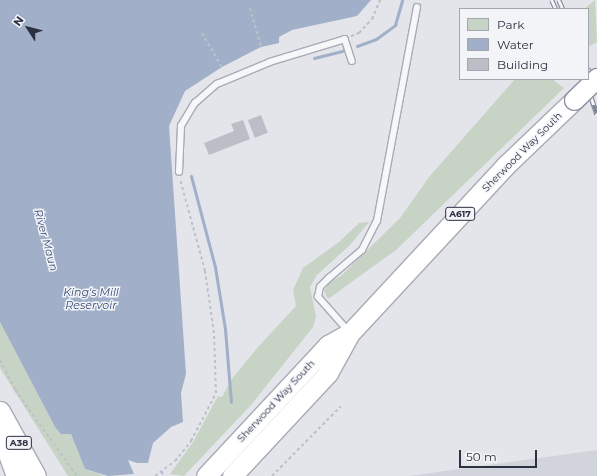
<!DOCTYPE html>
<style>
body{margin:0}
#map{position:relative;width:597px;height:476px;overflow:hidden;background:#e3e5eb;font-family:Montserrat,sans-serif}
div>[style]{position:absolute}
.built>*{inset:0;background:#d2d4dc}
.green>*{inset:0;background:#c7d4c5}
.water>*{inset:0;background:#a1afc8}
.stream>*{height:3px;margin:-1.5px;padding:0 1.5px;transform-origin:1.5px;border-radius:1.5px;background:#a1afc8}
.building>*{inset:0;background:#bbbec7;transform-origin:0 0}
.path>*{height:2px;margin-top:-1px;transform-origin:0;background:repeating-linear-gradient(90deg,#bdc0c6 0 3px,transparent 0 6px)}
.roads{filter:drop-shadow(1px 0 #a8abb5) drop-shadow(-1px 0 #a8abb5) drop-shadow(0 1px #a8abb5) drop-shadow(0 -1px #a8abb5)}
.service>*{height:5.5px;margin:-2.75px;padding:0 2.75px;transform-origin:2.75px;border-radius:2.75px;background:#f6f7f9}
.trunk>*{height:19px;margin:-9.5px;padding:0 9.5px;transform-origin:9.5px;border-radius:9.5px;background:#fff}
.rail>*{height:4.5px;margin-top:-2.25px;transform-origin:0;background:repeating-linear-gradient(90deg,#f3f4f8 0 9px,#7e8394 0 18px);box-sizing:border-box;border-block:1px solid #7e8394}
.bridges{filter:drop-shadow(1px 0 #8b91a1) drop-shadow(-1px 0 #8b91a1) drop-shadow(0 1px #8b91a1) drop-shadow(0 -1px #8b91a1)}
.trunk-bridge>*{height:19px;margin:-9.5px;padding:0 9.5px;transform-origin:9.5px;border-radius:9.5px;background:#fff}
span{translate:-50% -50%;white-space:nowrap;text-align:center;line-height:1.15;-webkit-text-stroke:3px #f3f4f8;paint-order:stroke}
.shield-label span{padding:1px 3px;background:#f3f4f8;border:1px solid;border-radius:3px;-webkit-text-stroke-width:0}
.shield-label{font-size:9px;color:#2c3142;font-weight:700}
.street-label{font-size:10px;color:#2c3142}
.water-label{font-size:11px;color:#384b74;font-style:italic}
.legend{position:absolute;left:459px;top:8px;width:130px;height:72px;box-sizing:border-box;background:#f3f4f8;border:1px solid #a3a6af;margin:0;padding:5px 7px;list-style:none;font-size:12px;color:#2c3142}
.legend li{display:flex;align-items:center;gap:8px;height:20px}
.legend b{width:20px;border:1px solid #a3a6af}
.north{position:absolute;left:8px;top:8px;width:40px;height:40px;-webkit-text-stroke:3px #f3f4f8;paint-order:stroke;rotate:306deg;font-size:11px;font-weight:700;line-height:16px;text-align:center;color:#2c3142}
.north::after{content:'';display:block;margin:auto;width:14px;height:18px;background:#2c3142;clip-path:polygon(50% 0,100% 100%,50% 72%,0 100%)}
.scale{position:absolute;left:459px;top:450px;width:78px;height:18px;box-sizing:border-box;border:2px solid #2c3142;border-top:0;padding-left:5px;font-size:12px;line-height:14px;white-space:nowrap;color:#2c3142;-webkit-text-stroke:3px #f3f4f8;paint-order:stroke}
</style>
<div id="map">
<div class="built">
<i style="clip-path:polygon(597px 450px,597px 476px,409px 476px)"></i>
</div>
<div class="green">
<i style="clip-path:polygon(595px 0,597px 42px,588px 47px,588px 9px,584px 9px)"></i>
<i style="clip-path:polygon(515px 79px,552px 79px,564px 88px,396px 250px,328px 299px,324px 291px,331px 281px,341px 276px,400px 218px,429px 177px)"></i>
<i style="clip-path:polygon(369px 222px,350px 245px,317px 275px,310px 287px,316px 317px,313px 327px,251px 405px,184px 476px,170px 474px,193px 442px,218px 396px,222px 397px,231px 380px,258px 347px,296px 306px,293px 290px,303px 268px,339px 242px,359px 223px)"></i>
<i style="clip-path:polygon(0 322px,55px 427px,71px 434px,85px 469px,105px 476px,68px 476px,0 368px)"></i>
</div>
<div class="water">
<i style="clip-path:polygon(0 0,371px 0,357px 16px,292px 30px,279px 37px,279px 43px,261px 47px,222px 67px,185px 91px,169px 126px,186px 374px,181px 393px,183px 422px,171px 427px,153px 443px,148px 463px,137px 463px,128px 460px,134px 474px,108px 476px,85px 469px,71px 434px,61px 434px,55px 427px,0 322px)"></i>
</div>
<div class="stream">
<i style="left:357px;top:46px;width:20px;rotate:-20deg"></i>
<i style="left:376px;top:39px;width:24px;rotate:-36deg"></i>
<i style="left:395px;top:25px;width:26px;rotate:-74deg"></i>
<i style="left:314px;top:58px;width:32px;rotate:-14deg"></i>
<i style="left:191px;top:176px;width:94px;rotate:75.2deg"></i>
<i style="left:215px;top:267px;width:63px;rotate:80.8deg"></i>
<i style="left:225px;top:329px;width:73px;rotate:85.3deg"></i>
</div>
<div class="building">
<i style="left:261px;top:115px;width:19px;height:14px;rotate:69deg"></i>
<i style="clip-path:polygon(243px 120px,250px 139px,209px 155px,204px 143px,234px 131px,231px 124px)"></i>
</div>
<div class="path">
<i style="left:250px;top:8px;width:41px;rotate:74.2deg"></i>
<i style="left:202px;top:33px;width:39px;rotate:60deg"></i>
<i style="left:351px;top:36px;width:9px;rotate:-21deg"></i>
<i style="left:359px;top:33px;width:19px;rotate:-47deg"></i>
<i style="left:372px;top:19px;width:21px;rotate:-67deg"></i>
<i style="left:0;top:360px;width:34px;rotate:63deg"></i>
<i style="left:15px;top:390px;width:106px;rotate:54.2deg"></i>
<i style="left:161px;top:472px;width:6px;rotate:39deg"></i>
<i style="left:155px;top:476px;width:25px;rotate:-37deg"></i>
<i style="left:175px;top:461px;width:26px;rotate:-51deg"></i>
<i style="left:191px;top:441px;width:54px;rotate:-62.5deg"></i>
<i style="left:216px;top:393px;width:60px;rotate:-91.9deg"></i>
<i style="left:214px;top:333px;width:63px;rotate:-98.3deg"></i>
<i style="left:205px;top:271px;width:95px;rotate:-105.2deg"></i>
<i style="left:272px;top:476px;width:98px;rotate:-45.4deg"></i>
</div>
<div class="roads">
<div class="service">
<i style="left:179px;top:172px;width:46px;rotate:-87.5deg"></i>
<i style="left:181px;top:126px;width:27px;rotate:-59deg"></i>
<i style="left:195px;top:103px;width:29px;rotate:-41deg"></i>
<i style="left:217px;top:84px;width:57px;rotate:-22.5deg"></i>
<i style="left:270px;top:62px;width:78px;rotate:-17deg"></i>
<i style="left:345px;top:39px;width:23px;rotate:72deg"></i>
<i style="left:347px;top:330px;width:44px;rotate:-131.3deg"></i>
<i style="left:318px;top:297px;width:10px;rotate:-79deg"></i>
<i style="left:320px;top:287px;width:13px;rotate:-45deg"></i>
<i style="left:329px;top:278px;width:43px;rotate:-40.3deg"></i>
<i style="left:362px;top:250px;width:33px;rotate:-63deg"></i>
<i style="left:377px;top:221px;width:217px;rotate:-79.4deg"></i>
</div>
<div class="trunk">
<i style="left:0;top:411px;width:74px;rotate:61deg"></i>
<i style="left:0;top:432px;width:47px;rotate:70deg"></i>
<i style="left:206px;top:476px;width:179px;rotate:-47deg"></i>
<i style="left:328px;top:345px;width:25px;rotate:-29deg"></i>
<i style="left:232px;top:476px;width:141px;rotate:-47deg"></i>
<i style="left:328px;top:373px;width:46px;rotate:-61.2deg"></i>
<i style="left:350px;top:333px;width:229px;rotate:-47.1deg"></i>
<i style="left:506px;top:165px;width:94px;rotate:-43.7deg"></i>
</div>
</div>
<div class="rail">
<i style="left:552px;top:0;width:10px;rotate:66deg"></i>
<i style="left:559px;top:0;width:10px;rotate:66deg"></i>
<i style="left:588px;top:68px;width:27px;rotate:70deg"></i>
<i style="left:585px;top:79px;width:37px;rotate:71deg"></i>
</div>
<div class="bridges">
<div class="trunk-bridge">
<i style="left:574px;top:100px;width:32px;rotate:-44deg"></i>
</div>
</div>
<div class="shield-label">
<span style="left:460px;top:214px">A617</span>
<span style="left:19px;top:443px">A38</span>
</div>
<div class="street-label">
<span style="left:522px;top:152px;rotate:-45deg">Sherwood Way South</span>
<span style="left:276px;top:401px;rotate:-47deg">Sherwood Way South</span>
</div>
<div class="water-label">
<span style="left:46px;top:240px;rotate:75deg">River Maun</span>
<span style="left:91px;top:299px">King's Mill<br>Reservoir</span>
</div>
<ul class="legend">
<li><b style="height:11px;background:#c7d4c5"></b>Park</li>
<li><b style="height:11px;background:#a1afc8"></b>Water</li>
<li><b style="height:11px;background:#bbbec7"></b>Building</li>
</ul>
<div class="north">N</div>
<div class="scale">50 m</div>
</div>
